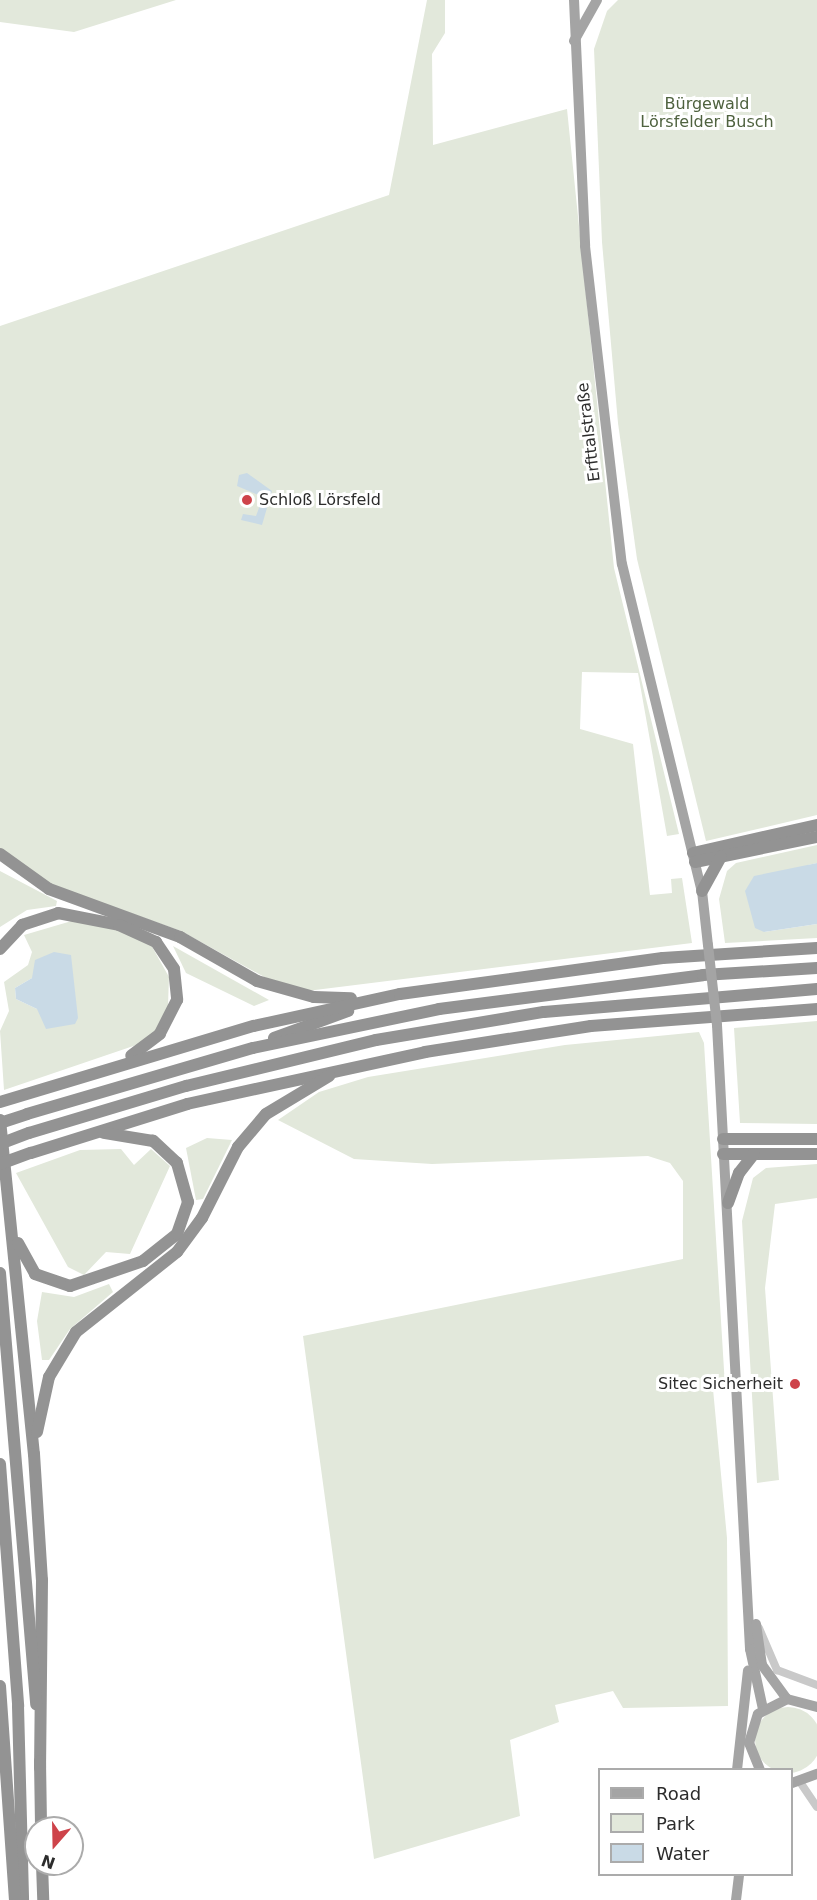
<!DOCTYPE html>
<meta charset="utf-8">
<style>
body{margin:0}
#map{position:relative;width:817px;height:1900px;overflow:hidden;background:#fff;font-family:"DejaVu Sans",sans-serif}
div>[style]{position:absolute}
.green>*{inset:0;background:#e2e8db}
.round{border-radius:50%}
.water>*{inset:0;background:#c9dae6}
.minor>*{height:8px;margin:-4px;padding:0 4px;transform-origin:4px;border-radius:4px;background:#c9c9c9}
.major>*{height:10px;margin:-5px;padding:0 5px;transform-origin:5px;border-radius:5px;background:#a4a4a4}
.highway>*{height:12px;margin:-6px;padding:0 6px;transform-origin:6px;border-radius:6px;background:#939393}
.major-bridge>*{height:10px;margin:-5px;padding:0 5px;transform-origin:5px;border-radius:5px;background:#a4a4a4}
.highway-bridge>*{height:12px;margin:-6px;padding:0 6px;transform-origin:6px;border-radius:6px;background:#939393}
.dots>*{width:16px;height:16px;translate:-50% -50%;box-sizing:border-box;border:3px solid #fff;border-radius:50%}
span{translate:-50% -50%;white-space:nowrap;text-align:center;line-height:1.15;-webkit-text-stroke:6px #fff;paint-order:stroke}
.park-label{font-size:16px;color:#4f623f}
.street-label{font-size:16px;color:#2c2c2c}
.poi-label{font-size:16px;color:#2c2c2c}
.left{translate:0 -50%;text-align:left}
.right{translate:-100% -50%;text-align:right}
.legend{position:absolute;left:598px;top:1768px;width:195px;height:108px;box-sizing:border-box;background:#fff;border:2px solid #ababab;margin:0;padding:8px 10px;list-style:none;font-size:18px;color:#2c2c2c}
.legend li{display:flex;align-items:center;gap:12px;height:30px}
.legend b{width:30px;border:2px solid #ababab}
.north{position:absolute;left:24px;top:1816px;width:60px;height:60px;box-sizing:border-box;background:#fff;border:2px solid #ababab;border-radius:50%;rotate:200deg;font-size:16px;font-weight:700;line-height:24px;text-align:center;color:#2c2c2c}
.north::after{content:'';display:block;margin:auto;width:21px;height:27px;background:#ce434a;clip-path:polygon(50% 0,100% 100%,50% 72%,0 100%)}
</style>
<div id="map">
<div class="green">
<i style="clip-path:polygon(0 0,176px 0,74px 32px,0 22px)"></i>
<i style="clip-path:polygon(427px 0,445px 0,445px 33px,432px 54px,433px 145px,567px 109px,614px 568px,679px 834px,667px 836px,638px 673px,582px 672px,580px 729px,633px 744px,650px 895px,672px 893px,671px 879px,682px 878px,692px 943px,307px 991px,268px 979px,181px 931px,49px 884px,0 848px,0 326px,389px 195px)"></i>
<i style="clip-path:polygon(618px 0,817px 0,817px 815px,706px 841px,637px 559px,618px 423px,602px 242px,594px 49px,607px 11px)"></i>
<i style="clip-path:polygon(817px 845px,817px 863px,808px 865px,764px 932px,817px 924px,817px 938px,725px 943px,719px 899px,727px 871px,736px 863px)"></i>
<i style="clip-path:polygon(0 871px,57px 901px,56px 906px,27px 910px,0 927px)"></i>
<i style="clip-path:polygon(evenodd,75px 920px,112px 927px,150px 943px,169px 977px,168px 1006px,151px 1040px,4px 1090px,0 1031px,9px 1011px,4px 982px,28px 965px,32px 952px,24px 935px,75px 920px,32px 978px,37px 1009px,16px 999px,15px 988px,32px 978px)"></i>
<i style="clip-path:polygon(173px 946px,269px 1000px,254px 1006px,186px 973px)"></i>
<i style="clip-path:polygon(817px 1021px,817px 1124px,740px 1123px,734px 1028px)"></i>
<i style="clip-path:polygon(699px 1032px,704px 1043px,725px 1386px,713px 1389px,727px 1538px,728px 1706px,623px 1708px,613px 1691px,555px 1705px,559px 1722px,510px 1740px,520px 1816px,374px 1859px,303px 1336px,683px 1259px,683px 1181px,670px 1163px,648px 1156px,432px 1164px,354px 1159px,278px 1120px,319px 1092px,368px 1077px,565px 1045px)"></i>
<i style="clip-path:polygon(207px 1138px,232px 1140px,203px 1199px,196px 1200px,186px 1148px)"></i>
<i style="clip-path:polygon(121px 1149px,134px 1165px,151px 1149px,170px 1166px,130px 1254px,106px 1252px,84px 1275px,68px 1267px,16px 1173px,80px 1150px)"></i>
<i style="clip-path:polygon(817px 1164px,817px 1198px,775px 1204px,765px 1288px,779px 1480px,757px 1483px,742px 1221px,753px 1178px,766px 1168px)"></i>
<i style="clip-path:polygon(109px 1284px,113px 1292px,70px 1329px,49px 1360px,42px 1360px,37px 1321px,42px 1292px,74px 1297px)"></i>
<i class="round" style="left:755px;top:1707px;width:66px;height:66px"></i>
</div>
<div class="water">
<i style="clip-path:polygon(247px 473px,272px 491px,262px 525px,241px 520px,243px 514px,256px 516px,263px 497px,237px 486px,239px 475px)"></i>
<i style="clip-path:polygon(817px 863px,817px 924px,764px 932px,755px 928px,745px 891px,754px 876px)"></i>
<i style="clip-path:polygon(54px 952px,71px 955px,78px 1018px,75px 1024px,46px 1029px,37px 1009px,16px 999px,15px 988px,32px 978px,35px 960px)"></i>
</div>
<div class="minor">
<i style="left:759px;top:1628px;width:46px;rotate:66.8deg"></i>
<i style="left:777px;top:1670px;width:43px;rotate:20.6deg"></i>
<i style="left:800px;top:1782px;width:30px;rotate:56deg"></i>
</div>
<div class="major">
<i style="left:574px;top:0;width:246px;rotate:87.4deg"></i>
<i style="left:585px;top:246px;width:320px;rotate:83.4deg"></i>
<i style="left:622px;top:564px;width:337px;rotate:76.3deg"></i>
<i style="left:702px;top:891px;width:54px;rotate:83.7deg"></i>
<i style="left:574px;top:41px;width:47px;rotate:-60.7deg"></i>
<i style="left:717px;top:1025px;width:625px;rotate:86.97deg"></i>
<i style="left:750px;top:1649px;width:61px;rotate:77.8deg"></i>
<i style="left:756px;top:1624px;width:41px;rotate:81.7deg"></i>
<i style="left:762px;top:1665px;width:42px;rotate:53.7deg"></i>
<i style="left:737px;top:1770px;width:100px;rotate:-83.7deg"></i>
<i style="left:760px;top:1770px;width:29px;rotate:-112deg"></i>
<i style="left:749px;top:1743px;width:30px;rotate:-73deg"></i>
<i style="left:758px;top:1714px;width:33px;rotate:-27deg"></i>
<i style="left:787px;top:1699px;width:31px;rotate:15deg"></i>
<i style="left:792px;top:1783px;width:27px;rotate:-20deg"></i>
<i style="left:736px;top:1900px;width:26px;rotate:-83deg"></i>
</div>
<div class="highway">
<i style="left:693px;top:853px;width:127px;rotate:-12.7deg"></i>
<i style="left:0;top:854px;width:60px;rotate:35.5deg"></i>
<i style="left:49px;top:889px;width:140px;rotate:20.1deg"></i>
<i style="left:180px;top:937px;width:89px;rotate:29.7deg"></i>
<i style="left:257px;top:981px;width:59px;rotate:15.7deg"></i>
<i style="left:314px;top:997px;width:37px;rotate:2deg"></i>
<i style="left:695px;top:862px;width:125px;rotate:-11.6deg"></i>
<i style="left:702px;top:891px;width:39px;rotate:-61deg"></i>
<i style="left:0;top:949px;width:33px;rotate:-47deg"></i>
<i style="left:22px;top:925px;width:38px;rotate:-18deg"></i>
<i style="left:58px;top:913px;width:62px;rotate:11.1deg"></i>
<i style="left:119px;top:925px;width:41px;rotate:24.7deg"></i>
<i style="left:156px;top:942px;width:32px;rotate:56deg"></i>
<i style="left:174px;top:969px;width:31px;rotate:84deg"></i>
<i style="left:177px;top:1000px;width:38px;rotate:117deg"></i>
<i style="left:160px;top:1034px;width:36px;rotate:143deg"></i>
<i style="left:274px;top:1038px;width:79px;rotate:-20deg"></i>
<i style="left:0;top:1102px;width:265px;rotate:-16.7deg"></i>
<i style="left:254px;top:1026px;width:149px;rotate:-12.4deg"></i>
<i style="left:400px;top:994px;width:265px;rotate:-7.8deg"></i>
<i style="left:663px;top:958px;width:154px;rotate:-3.7deg"></i>
<i style="left:27px;top:1114px;width:235px;rotate:-16.3deg"></i>
<i style="left:253px;top:1048px;width:190px;rotate:-11.8deg"></i>
<i style="left:439px;top:1009px;width:266px;rotate:-7.3deg"></i>
<i style="left:703px;top:975px;width:114px;rotate:-3.5deg"></i>
<i style="left:0;top:1120px;width:336px;rotate:84.2deg"></i>
<i style="left:34px;top:1454px;width:126px;rotate:86.4deg"></i>
<i style="left:42px;top:1580px;width:188px;rotate:90.6deg"></i>
<i style="left:29px;top:1133px;width:164px;rotate:-16.7deg"></i>
<i style="left:186px;top:1086px;width:195px;rotate:-13.6deg"></i>
<i style="left:376px;top:1040px;width:170px;rotate:-9.5deg"></i>
<i style="left:544px;top:1012px;width:274px;rotate:-4.8deg"></i>
<i style="left:723px;top:1139px;width:94px"></i>
<i style="left:31px;top:1153px;width:164px;rotate:-17.4deg"></i>
<i style="left:187px;top:1104px;width:244px;rotate:-12.3deg"></i>
<i style="left:425px;top:1052px;width:168px;rotate:-8.9deg"></i>
<i style="left:591px;top:1026px;width:227px;rotate:-4.3deg"></i>
<i style="left:723px;top:1154px;width:94px"></i>
<i style="left:728px;top:1203px;width:32px;rotate:-70deg"></i>
<i style="left:739px;top:1173px;width:24px;rotate:-52deg"></i>
<i style="left:18px;top:1243px;width:35px;rotate:61deg"></i>
<i style="left:35px;top:1274px;width:37px;rotate:19deg"></i>
<i style="left:70px;top:1286px;width:77px;rotate:-18.9deg"></i>
<i style="left:143px;top:1261px;width:43px;rotate:-38.5deg"></i>
<i style="left:177px;top:1234px;width:34px;rotate:-71deg"></i>
<i style="left:188px;top:1202px;width:41px;rotate:-105.8deg"></i>
<i style="left:177px;top:1163px;width:33px;rotate:-137deg"></i>
<i style="left:153px;top:1141px;width:50px;rotate:-170.7deg"></i>
<i style="left:0;top:1273px;width:433px;rotate:85.2deg"></i>
<i style="left:37px;top:1432px;width:56px;rotate:-77.7deg"></i>
<i style="left:49px;top:1377px;width:52px;rotate:-59deg"></i>
<i style="left:76px;top:1332px;width:129px;rotate:-38.4deg"></i>
<i style="left:177px;top:1252px;width:42px;rotate:-53.7deg"></i>
<i style="left:202px;top:1218px;width:80px;rotate:-63.1deg"></i>
<i style="left:238px;top:1147px;width:43px;rotate:-49.7deg"></i>
<i style="left:266px;top:1114px;width:74px;rotate:-31.1deg"></i>
<i style="left:0;top:1464px;width:243px;rotate:85.7deg"></i>
<i style="left:18px;top:1706px;width:194px;rotate:88.5deg"></i>
<i style="left:0;top:1686px;width:215px;rotate:86deg"></i>
<i style="left:40px;top:1761px;width:67px;rotate:89.1deg"></i>
<i style="left:42px;top:1864px;width:36px;rotate:88deg"></i>
</div>
<div class="major-bridge">
<i style="left:708px;top:945px;width:81px;rotate:83.6deg"></i>
</div>
<div class="highway-bridge">
<i style="left:0;top:1123px;width:28px;rotate:-18deg"></i>
<i style="left:0;top:1144px;width:31px;rotate:-21deg"></i>
<i style="left:0;top:1164px;width:33px;rotate:-20deg"></i>
</div>
<div class="dots">
<i style="left:247px;top:500px;background:#ce434a"></i>
<i style="left:795px;top:1384px;background:#ce434a"></i>
</div>
<div class="park-label">
<span style="left:707px;top:113px">Bürgewald<br>Lörsfelder Busch</span>
</div>
<div class="street-label">
<span style="left:589px;top:432px;rotate:-97deg">Erfttalstraße</span>
</div>
<div class="poi-label">
<span class="left" style="left:259px;top:500px">Schloß Lörsfeld</span>
<span class="right" style="left:783px;top:1384px">Sitec Sicherheit</span>
</div>
<ul class="legend">
<li><b style="height:8px;background:#a4a4a4"></b>Road</li>
<li><b style="height:16px;background:#e2e8db"></b>Park</li>
<li><b style="height:16px;background:#c9dae6"></b>Water</li>
</ul>
<div class="north">N</div>
</div>
